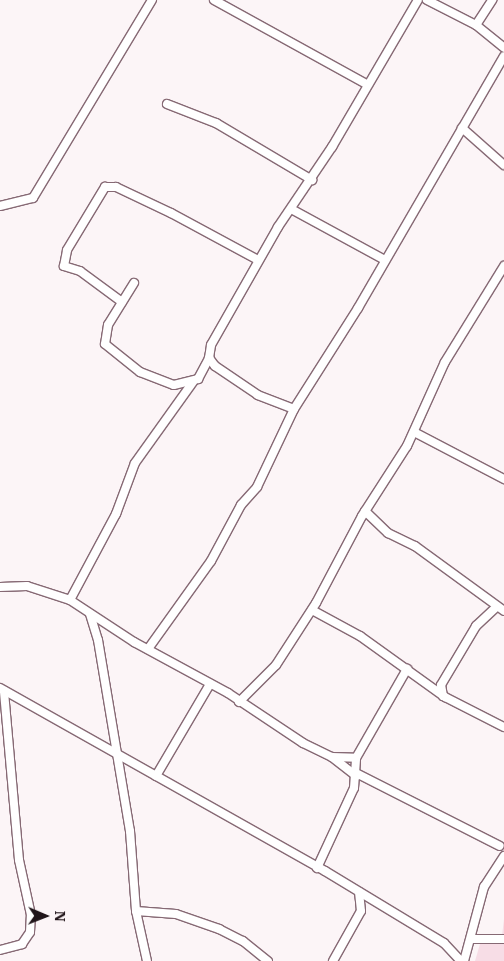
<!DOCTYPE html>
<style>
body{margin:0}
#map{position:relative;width:504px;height:961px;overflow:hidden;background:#fcf5f7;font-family:"IBM Plex Serif",serif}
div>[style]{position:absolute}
.green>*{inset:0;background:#f7dde6}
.roads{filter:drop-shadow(1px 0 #866974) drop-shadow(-1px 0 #866974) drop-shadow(0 1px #866974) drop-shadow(0 -1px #866974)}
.minor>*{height:8px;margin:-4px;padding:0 4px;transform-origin:4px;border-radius:4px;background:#fff}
span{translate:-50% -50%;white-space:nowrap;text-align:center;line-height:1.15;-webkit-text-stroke:4px #fcf5f7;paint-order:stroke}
.north{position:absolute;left:20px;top:891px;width:50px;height:50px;-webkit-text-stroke:4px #fcf5f7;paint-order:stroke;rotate:91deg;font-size:14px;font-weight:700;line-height:20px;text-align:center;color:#201419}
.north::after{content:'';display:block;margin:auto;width:18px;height:22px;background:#201419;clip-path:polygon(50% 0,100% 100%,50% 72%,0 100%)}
</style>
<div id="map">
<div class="green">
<i style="clip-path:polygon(504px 919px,504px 961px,475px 961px,480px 944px,501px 944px)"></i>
</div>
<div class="roads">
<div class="minor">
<i style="left:214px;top:0;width:174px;rotate:28.9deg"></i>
<i style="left:427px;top:0;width:55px;rotate:27deg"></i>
<i style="left:476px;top:25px;width:36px;rotate:39deg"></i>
<i style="left:476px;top:25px;width:30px;rotate:-57deg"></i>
<i style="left:167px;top:104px;width:53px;rotate:21.2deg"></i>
<i style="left:216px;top:123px;width:112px;rotate:30.7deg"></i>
<i style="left:462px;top:128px;width:56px;rotate:41.4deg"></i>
<i style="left:0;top:206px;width:34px;rotate:-14deg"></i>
<i style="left:33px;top:198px;width:231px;rotate:-59deg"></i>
<i style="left:291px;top:209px;width:107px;rotate:28.5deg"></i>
<i style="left:134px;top:283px;width:49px;rotate:121.8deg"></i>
<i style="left:108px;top:325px;width:19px;rotate:99deg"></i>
<i style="left:105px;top:344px;width:45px;rotate:38.7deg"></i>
<i style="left:140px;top:372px;width:36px;rotate:21deg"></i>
<i style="left:174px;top:385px;width:25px;rotate:-14deg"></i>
<i style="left:198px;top:379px;width:24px;rotate:-62deg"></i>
<i style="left:122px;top:302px;width:52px;rotate:-143.6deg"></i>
<i style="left:80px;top:271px;width:17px;rotate:-163deg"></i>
<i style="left:64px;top:266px;width:16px;rotate:-79deg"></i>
<i style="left:67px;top:250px;width:74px;rotate:-58.9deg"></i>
<i style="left:105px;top:187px;width:11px"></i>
<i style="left:116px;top:187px;width:61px;rotate:25.3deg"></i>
<i style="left:171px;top:213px;width:99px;rotate:28.4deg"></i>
<i style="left:294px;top:409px;width:39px;rotate:-159deg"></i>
<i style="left:258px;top:395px;width:52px;rotate:-146deg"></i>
<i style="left:215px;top:366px;width:10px;rotate:-127deg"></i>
<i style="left:209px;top:358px;width:13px;rotate:-81deg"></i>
<i style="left:211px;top:345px;width:136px;rotate:-60.4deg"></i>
<i style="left:278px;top:227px;width:97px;rotate:-56deg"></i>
<i style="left:332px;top:147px;width:170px;rotate:-59.7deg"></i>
<i style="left:414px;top:432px;width:102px;rotate:27.6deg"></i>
<i style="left:365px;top:511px;width:32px;rotate:44deg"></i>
<i style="left:388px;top:533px;width:30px;rotate:26deg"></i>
<i style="left:415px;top:546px;width:110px;rotate:36.1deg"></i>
<i style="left:0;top:587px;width:27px;rotate:-2deg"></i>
<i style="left:27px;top:586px;width:45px;rotate:18deg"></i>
<i style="left:70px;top:600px;width:77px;rotate:33.3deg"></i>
<i style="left:134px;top:642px;width:107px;rotate:28.5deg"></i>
<i style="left:228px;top:693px;width:90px;rotate:33.7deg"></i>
<i style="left:303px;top:743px;width:32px;rotate:26deg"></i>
<i style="left:332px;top:757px;width:31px;rotate:38deg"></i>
<i style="left:70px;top:600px;width:98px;rotate:-61.9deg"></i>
<i style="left:116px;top:514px;width:54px;rotate:-69.6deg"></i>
<i style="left:135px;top:463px;width:100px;rotate:-54.4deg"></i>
<i style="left:312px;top:610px;width:55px;rotate:28.4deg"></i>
<i style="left:360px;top:636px;width:105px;rotate:35.7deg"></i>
<i style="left:445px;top:697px;width:66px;rotate:27deg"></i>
<i style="left:90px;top:614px;width:27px;rotate:73deg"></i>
<i style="left:98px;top:640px;width:194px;rotate:80.5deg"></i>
<i style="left:130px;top:831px;width:80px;rotate:85.7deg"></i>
<i style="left:136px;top:911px;width:51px;rotate:77.6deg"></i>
<i style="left:148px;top:649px;width:108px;rotate:-54.4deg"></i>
<i style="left:211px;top:561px;width:64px;rotate:-61.8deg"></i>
<i style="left:241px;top:505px;width:24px;rotate:-48deg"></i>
<i style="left:257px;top:487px;width:86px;rotate:-64.6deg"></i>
<i style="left:294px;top:409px;width:120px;rotate:-57.6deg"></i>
<i style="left:358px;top:308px;width:291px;rotate:-59.9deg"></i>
<i style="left:0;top:688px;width:373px;rotate:29.4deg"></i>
<i style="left:325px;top:871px;width:139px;rotate:31.2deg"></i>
<i style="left:444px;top:943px;width:25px;rotate:47deg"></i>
<i style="left:443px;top:696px;width:11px;rotate:-100deg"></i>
<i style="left:441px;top:685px;width:69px;rotate:-59.3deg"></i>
<i style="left:476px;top:626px;width:26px;rotate:-43deg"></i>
<i style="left:239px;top:702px;width:52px;rotate:-45deg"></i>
<i style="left:276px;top:665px;width:74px;rotate:-57.2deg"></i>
<i style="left:316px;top:603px;width:98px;rotate:-62.1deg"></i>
<i style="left:362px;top:516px;width:83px;rotate:-57.3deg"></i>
<i style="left:407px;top:446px;width:92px;rotate:-65.7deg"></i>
<i style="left:445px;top:362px;width:113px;rotate:-58.4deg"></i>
<i style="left:332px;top:757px;width:24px;rotate:2deg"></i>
<i style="left:356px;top:773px;width:161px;rotate:26.9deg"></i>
<i style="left:156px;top:776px;width:107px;rotate:-59.6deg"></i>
<i style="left:317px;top:868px;width:88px;rotate:-65.2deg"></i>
<i style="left:354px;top:788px;width:30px;rotate:-86deg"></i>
<i style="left:356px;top:758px;width:103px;rotate:-60.2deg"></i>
<i style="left:136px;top:911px;width:40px;rotate:4.3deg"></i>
<i style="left:176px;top:914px;width:46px;rotate:19.2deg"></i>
<i style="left:219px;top:929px;width:27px;rotate:27deg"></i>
<i style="left:243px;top:941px;width:32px;rotate:39deg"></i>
<i style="left:471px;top:939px;width:33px"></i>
<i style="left:0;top:950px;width:23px;rotate:-15deg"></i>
<i style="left:22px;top:944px;width:14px;rotate:-56deg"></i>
<i style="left:30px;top:932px;width:17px;rotate:-87deg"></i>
<i style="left:31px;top:915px;width:56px;rotate:-102.3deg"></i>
<i style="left:19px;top:860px;width:170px;rotate:-95.1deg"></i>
<i style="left:333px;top:961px;width:57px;rotate:-60.8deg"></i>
<i style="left:361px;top:911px;width:19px;rotate:-96deg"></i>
<i style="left:464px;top:961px;width:77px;rotate:-74.9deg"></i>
<i style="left:484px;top:887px;width:37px;rotate:-57deg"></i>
</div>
</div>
<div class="north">N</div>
</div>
